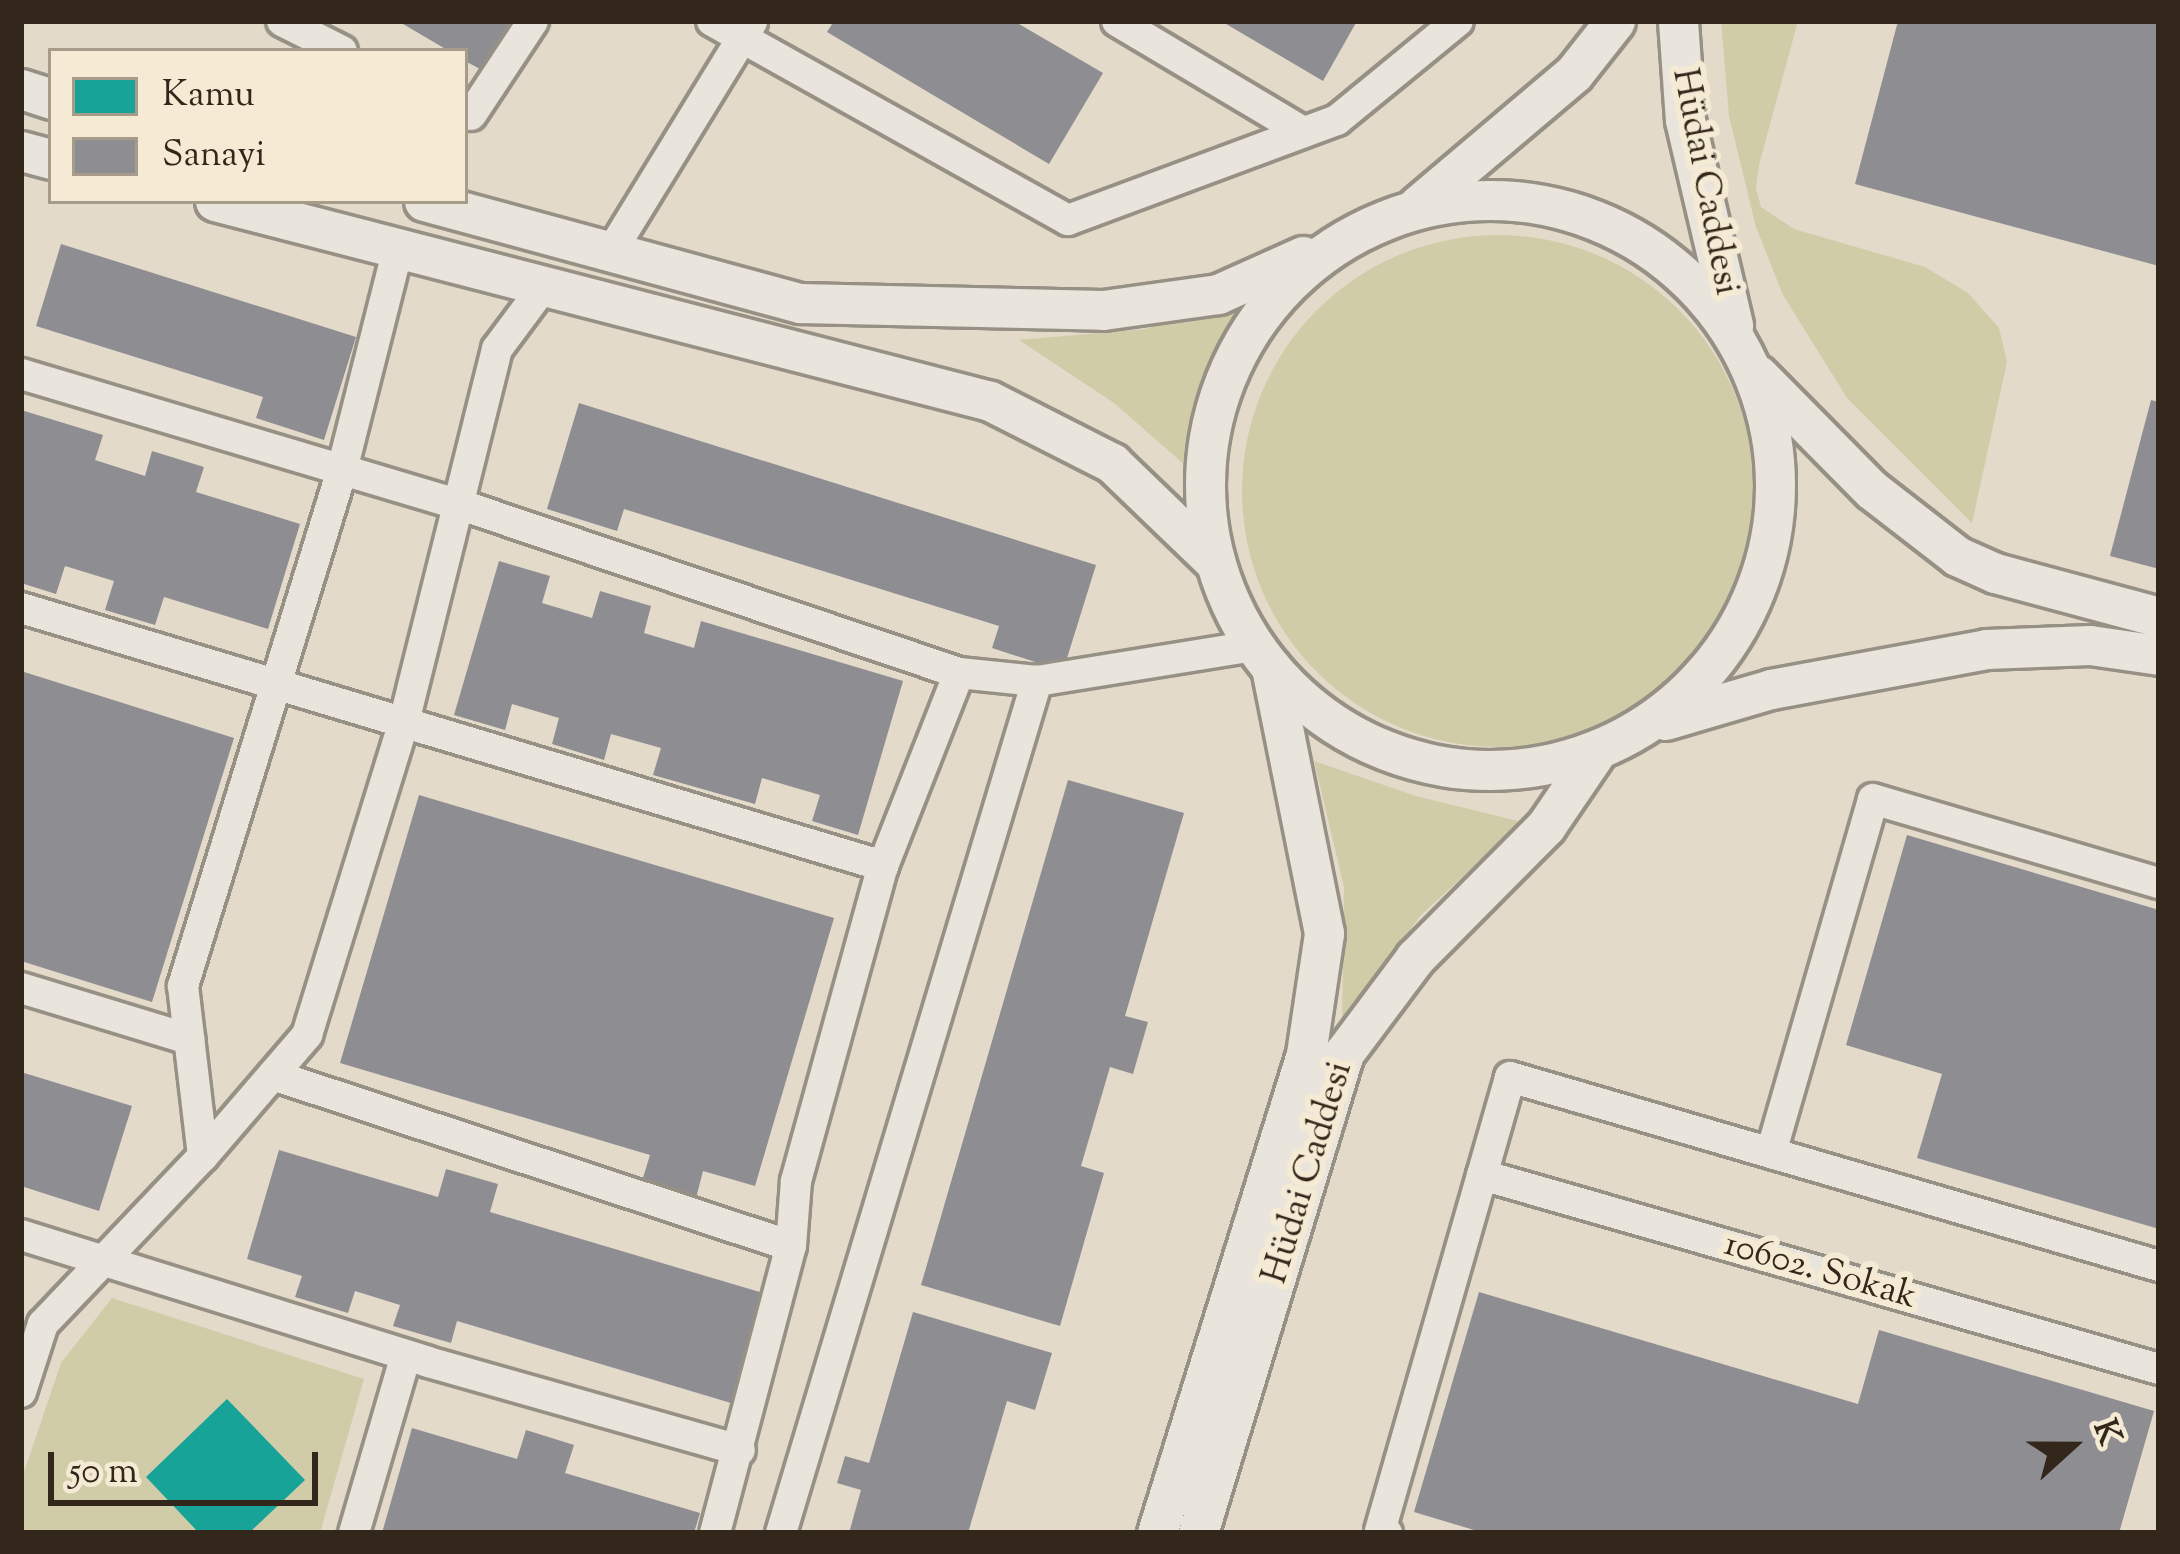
<!DOCTYPE html>
<meta charset="utf-8">
<style>
body{margin:0}
#map{position:relative;width:2180px;height:1554px;overflow:hidden;background:#e4dac9;font-family:"Sorts Mill Goudy",serif}
div>[style]{position:absolute}
.green>*{inset:0;background:#d0cca8}
.round{border-radius:50%}
.public>*{inset:0;background:#17a398}
.industry>*{inset:0;background:#8d8d92}
.roads{filter:drop-shadow(3px 0 #979085) drop-shadow(-3px 0 #979085) drop-shadow(0 3px #979085) drop-shadow(0 -3px #979085)}
.minor>*{height:30px;margin:-15px;padding:0 15px;transform-origin:15px;border-radius:15px;background:#e9e4dc}
.tertiary>*{height:39px;margin:-19.5px;padding:0 19.5px;transform-origin:19.5px;border-radius:19.5px;background:#e9e4dc}
.tertiary>.ring{margin:-19.5px;padding:0;box-sizing:content-box;background:none;border:39px solid #e9e4dc;border-radius:50%}
span{translate:-50% -50%;white-space:nowrap;text-align:center;line-height:1.15;-webkit-text-stroke:12px #f5ead4;paint-order:stroke}
.street-label{font-size:36px;color:#32271a}
.frame{position:absolute;inset:0;border:24px solid #32271a;pointer-events:none}
.legend{position:absolute;left:48px;top:48px;width:420px;height:156px;box-sizing:border-box;background:#f5ead4;border:3px solid #a79c8a;margin:0;padding:15px 21px;list-style:none;font-size:36px;color:#32271a}
.legend li{display:flex;align-items:center;gap:24px;height:60px}
.legend b{width:60px;border:3px solid #a79c8a}
.north{position:absolute;left:2012px;top:1386px;width:120px;height:120px;-webkit-text-stroke:9px #f5ead4;paint-order:stroke;rotate:69deg;font-size:33px;font-weight:700;line-height:48px;text-align:center;color:#32271a}
.north::after{content:'';display:block;margin:auto;width:42px;height:54px;background:#32271a;clip-path:polygon(50% 0,100% 100%,50% 72%,0 100%)}
.scale{position:absolute;left:48px;top:1452px;width:270px;height:54px;box-sizing:border-box;border:6px solid #32271a;border-top:0;padding-left:15px;font-size:36px;line-height:42px;white-space:nowrap;color:#32271a;-webkit-text-stroke:9px #f5ead4;paint-order:stroke}
</style>
<div id="map">
<div class="green">
<i style="clip-path:polygon(1721px 21px,1798px 21px,1759px 165px,1756px 188px,1761px 207px,1794px 229px,1925px 267px,1968px 293px,1999px 328px,2007px 362px,1972px 523px,1847px 398px,1783px 295px,1756px 227px,1729px 116px)"></i>
<i class="round" style="left:1242px;top:235px;width:512px;height:512px"></i>
<i style="clip-path:polygon(1263px 294px,1218px 375px,1195px 474px,1114px 403px,1019px 340px,1145px 329px)"></i>
<i style="clip-path:polygon(1314px 761px,1416px 796px,1522px 822px,1420px 916px,1342px 1025px,1344px 887px)"></i>
<i style="clip-path:polygon(112px 1298px,364px 1379px,320px 1533px,21px 1533px,21px 1481px,61px 1363px)"></i>
</div>
<div class="public">
<i style="clip-path:polygon(227px 1399px,305px 1480px,249px 1533px,199px 1533px,146px 1477px)"></i>
</div>
<div class="industry">
<i style="clip-path:polygon(398px 21px,510px 21px,482px 70px,465px 61px,465px 51px,449px 51px)"></i>
<i style="clip-path:polygon(834px 21px,1014px 21px,1103px 73px,1049px 164px,827px 32px)"></i>
<i style="clip-path:polygon(1221px 21px,1357px 21px,1323px 81px)"></i>
<i style="clip-path:polygon(1898px 21px,2159px 21px,2159px 266px,1855px 184px)"></i>
<i style="clip-path:polygon(61px 244px,356px 337px,324px 440px,256px 418px,263px 397px,36px 326px)"></i>
<i style="clip-path:polygon(2151px 400px,2159px 402px,2159px 569px,2110px 556px)"></i>
<i style="clip-path:polygon(579px 403px,1096px 565px,1063px 671px,992px 648px,999px 626px,624px 509px,617px 531px,547px 509px)"></i>
<i style="clip-path:polygon(21px 410px,103px 435px,95px 460px,145px 476px,152px 451px,204px 467px,196px 492px,300px 524px,268px 629px,164px 597px,155px 625px,105px 610px,114px 581px,65px 566px,56px 594px,21px 583px)"></i>
<i style="clip-path:polygon(499px 561px,550px 576px,542px 603px,592px 618px,600px 591px,651px 606px,644px 633px,694px 648px,701px 621px,903px 681px,858px 835px,812px 821px,820px 795px,762px 778px,755px 804px,653px 775px,661px 748px,611px 734px,604px 760px,552px 744px,559px 718px,512px 704px,505px 730px,454px 715px)"></i>
<i style="clip-path:polygon(21px 671px,234px 738px,152px 1002px,21px 961px)"></i>
<i style="clip-path:polygon(1068px 780px,1184px 813px,1125px 1016px,1148px 1022px,1133px 1074px,1110px 1067px,1081px 1166px,1104px 1173px,1060px 1326px,921px 1285px)"></i>
<i style="clip-path:polygon(419px 795px,834px 918px,755px 1186px,703px 1171px,696px 1198px,642px 1181px,650px 1155px,340px 1063px)"></i>
<i style="clip-path:polygon(1907px 835px,2159px 910px,2159px 1229px,1917px 1158px,1942px 1074px,1846px 1045px)"></i>
<i style="clip-path:polygon(21px 1072px,132px 1106px,99px 1211px,21px 1186px)"></i>
<i style="clip-path:polygon(279px 1150px,438px 1197px,446px 1169px,498px 1184px,490px 1212px,773px 1296px,741px 1406px,457px 1321px,451px 1343px,393px 1326px,400px 1305px,355px 1291px,348px 1313px,295px 1297px,302px 1276px,247px 1259px)"></i>
<i style="clip-path:polygon(1479px 1292px,1858px 1404px,1879px 1330px,2154px 1411px,2119px 1533px,1484px 1533px,1414px 1512px)"></i>
<i style="clip-path:polygon(913px 1312px,1052px 1353px,1035px 1410px,1007px 1401px,968px 1533px,849px 1533px,861px 1490px,837px 1483px,845px 1456px,869px 1463px)"></i>
<i style="clip-path:polygon(412px 1428px,517px 1459px,526px 1430px,574px 1445px,565px 1473px,700px 1513px,694px 1533px,382px 1533px)"></i>
</div>
<div class="roads">
<div class="minor">
<i style="left:282px;top:21px;width:67px;rotate:26.6deg"></i>
<i style="left:712px;top:21px;width:408px;rotate:29.2deg"></i>
<i style="left:1068px;top:220px;width:287px;rotate:-20.4deg"></i>
<i style="left:1337px;top:120px;width:156px;rotate:-39.3deg"></i>
<i style="left:1117px;top:21px;width:217px;rotate:30.8deg"></i>
<i style="left:471px;top:115px;width:113px;rotate:-56.6deg"></i>
<i style="left:611px;top:252px;width:270px;rotate:-58.5deg"></i>
<i style="left:21px;top:374px;width:456px;rotate:16.6deg"></i>
<i style="left:458px;top:504px;width:529px;rotate:18.64deg"></i>
<i style="left:959px;top:673px;width:78px;rotate:5.9deg"></i>
<i style="left:1037px;top:681px;width:220px;rotate:-9.2deg"></i>
<i style="left:21px;top:608px;width:900px;rotate:16.66deg"></i>
<i style="left:21px;top:988px;width:176px;rotate:16.9deg"></i>
<i style="left:273px;top:1075px;width:545px;rotate:18.27deg"></i>
<i style="left:1771px;top:1153px;width:368px;rotate:-73.9deg"></i>
<i style="left:1873px;top:799px;width:298px;rotate:16.4deg"></i>
<i style="left:203px;top:1156px;width:171px;rotate:-96.7deg"></i>
<i style="left:183px;top:986px;width:540px;rotate:-72.87deg"></i>
<i style="left:342px;top:470px;width:229px;rotate:-75.8deg"></i>
<i style="left:1482px;top:1175px;width:704px;rotate:15.99deg"></i>
<i style="left:21px;top:1235px;width:426px;rotate:17.3deg"></i>
<i style="left:428px;top:1362px;width:324px;rotate:15.8deg"></i>
<i style="left:21px;top:1392px;width:71px;rotate:-72.1deg"></i>
<i style="left:43px;top:1324px;width:232px;rotate:-46.4deg"></i>
<i style="left:203px;top:1156px;width:160px;rotate:-49.3deg"></i>
<i style="left:307px;top:1035px;width:328px;rotate:-72.8deg"></i>
<i style="left:404px;top:722px;width:384px;rotate:-76deg"></i>
<i style="left:497px;top:349px;width:79px;rotate:-53.3deg"></i>
<i style="left:354px;top:1533px;width:185px;rotate:-73.7deg"></i>
<i style="left:715px;top:1533px;width:297px;rotate:-75.2deg"></i>
<i style="left:791px;top:1246px;width:65px;rotate:-85.6deg"></i>
<i style="left:796px;top:1181px;width:327px;rotate:-74.6deg"></i>
<i style="left:883px;top:866px;width:207px;rotate:-68.5deg"></i>
<i style="left:781px;top:1533px;width:890px;rotate:-73.28deg"></i>
<i style="left:1387px;top:1533px;width:7px;rotate:-164deg"></i>
<i style="left:1380px;top:1531px;width:472px;rotate:-74deg"></i>
<i style="left:1510px;top:1077px;width:676px;rotate:16.24deg"></i>
</div>
<div class="tertiary">
<i style="left:1678px;top:21px;width:99px;rotate:86deg"></i>
<i style="left:1685px;top:120px;width:211px;rotate:76.8deg"></i>
<i style="left:21px;top:89px;width:32px;rotate:18deg"></i>
<i style="left:21px;top:151px;width:31px;rotate:15deg"></i>
<i class="ring" style="left:1205px;top:200px;width:531px;height:531px"></i>
<i style="left:215px;top:201px;width:800px;rotate:14.47deg"></i>
<i style="left:990px;top:401px;width:137px;rotate:26.9deg"></i>
<i style="left:1112px;top:463px;width:143px;rotate:43.9deg"></i>
<i style="left:424px;top:201px;width:390px;rotate:15.2deg"></i>
<i style="left:800px;top:303px;width:303px;rotate:1.3deg"></i>
<i style="left:1103px;top:310px;width:116px;rotate:-7.9deg"></i>
<i style="left:1218px;top:294px;width:93px;rotate:-24.1deg"></i>
<i style="left:1418px;top:205px;width:204px;rotate:-40.2deg"></i>
<i style="left:1574px;top:73px;width:66px;rotate:-51.7deg"></i>
<i style="left:1758px;top:375px;width:162px;rotate:45.3deg"></i>
<i style="left:1872px;top:490px;width:108px;rotate:37.8deg"></i>
<i style="left:1957px;top:556px;width:42px;rotate:24.1deg"></i>
<i style="left:1995px;top:573px;width:170px;rotate:15deg"></i>
<i style="left:1665px;top:720px;width:110px;rotate:-16.3deg"></i>
<i style="left:1771px;top:689px;width:219px;rotate:-10.5deg"></i>
<i style="left:1986px;top:649px;width:104px;rotate:-2.2deg"></i>
<i style="left:2090px;top:645px;width:70px;rotate:8.2deg"></i>
<i style="left:1157px;top:1533px;width:502px;rotate:-72.72deg"></i>
<i style="left:1306px;top:1054px;width:122px;rotate:-81.5deg"></i>
<i style="left:1324px;top:933px;width:271px;rotate:-101.3deg"></i>
<i style="left:1198px;top:1533px;width:502px;rotate:-73.08deg"></i>
<i style="left:1344px;top:1053px;width:119px;rotate:-53.2deg"></i>
<i style="left:1415px;top:958px;width:186px;rotate:-45.2deg"></i>
<i style="left:1546px;top:826px;width:91px;rotate:-55.8deg"></i>
</div>
</div>
<div class="street-label">
<span style="left:1704px;top:182px;rotate:79deg">Hüdai Caddesi</span>
<span style="left:1309px;top:1173px;rotate:-73deg">Hüdai Caddesi</span>
<span style="left:1820px;top:1272px;rotate:16deg">10602. Sokak</span>
</div>
<div class="frame"></div>
<ul class="legend">
<li><b style="height:33px;background:#17a398"></b>Kamu</li>
<li><b style="height:33px;background:#8d8d92"></b>Sanayi</li>
</ul>
<div class="north">K</div>
<div class="scale">50 m</div>
</div>
